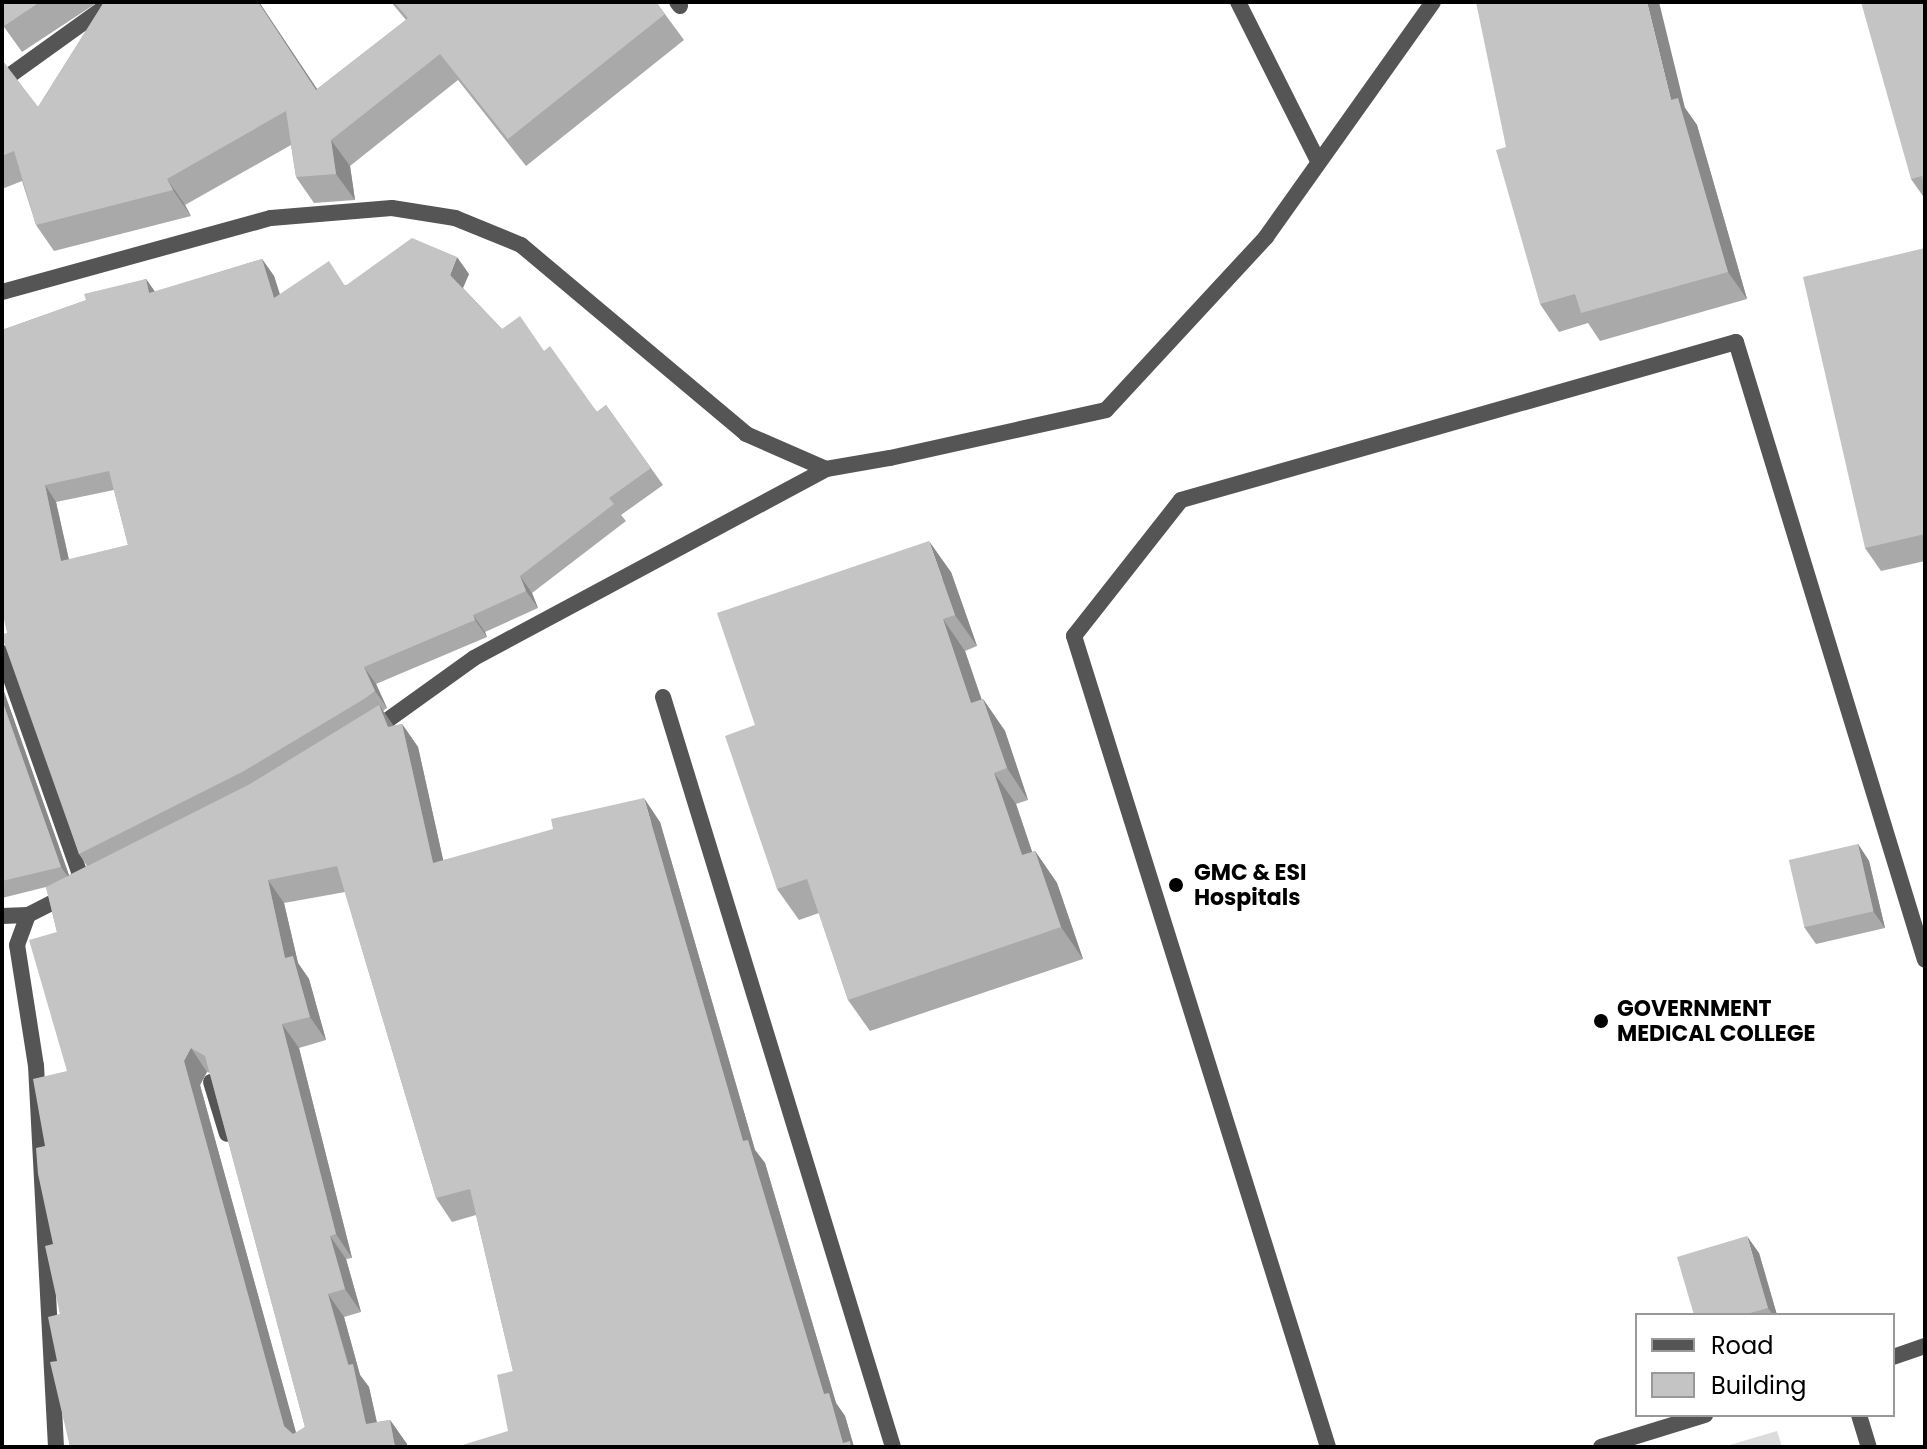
<!DOCTYPE html>
<style>
body{margin:0}
#map{position:relative;width:1927px;height:1449px;overflow:hidden;background:#fff;font-family:Poppins,sans-serif}
div>[style]{position:absolute}
.green>*{inset:0;background:#dcdcdc}
.minor>*{height:16px;margin:-8px;padding:0 8px;transform-origin:8px;border-radius:8px;background:#555}
.tertiary>*{height:16px;margin:-8px;padding:0 8px;transform-origin:8px;border-radius:8px;background:#555}
.wall>*{inset:0;background:#a9a9a9}
.shaded-wall>*{inset:0;background:#898989}
.building>*{inset:0;background:#c4c4c4;transform-origin:0 0}
.dots>*{width:22px;height:22px;translate:-50% -50%;box-sizing:border-box;border:4px solid #fff;border-radius:50%}
span{translate:-50% -50%;white-space:nowrap;text-align:center;line-height:1.15;-webkit-text-stroke:6px #fff;paint-order:stroke}
.poi-label{font-size:22px;color:#000;font-weight:700}
.left{translate:0 -50%;text-align:left}
.frame{position:absolute;inset:0;border:4px solid #000;pointer-events:none}
.legend{position:absolute;left:1635px;top:1313px;width:260px;height:104px;box-sizing:border-box;background:#fff;border:2px solid #999;margin:0;padding:10px 14px;list-style:none;font-size:24px;color:#000}
.legend li{display:flex;align-items:center;gap:16px;height:40px}
.legend b{width:40px;border:2px solid #999}
</style>
<div id="map">
<div class="green">
<i style="clip-path:polygon(1777px 1431px,1782px 1447px,1723px 1447px)"></i>
</div>
<div class="minor">
<i style="left:677px;top:2px;width:5px;rotate:53deg"></i>
<i style="left:1238px;top:2px;width:178px;rotate:63.3deg"></i>
<i style="left:2px;top:81px;width:135px;rotate:-35.7deg"></i>
<i style="left:2px;top:653px;width:247px;rotate:70.6deg"></i>
<i style="left:663px;top:697px;width:784px;rotate:72.95deg"></i>
<i style="left:371px;top:732px;width:127px;rotate:-35.7deg"></i>
<i style="left:474px;top:658px;width:400px;rotate:-28.2deg"></i>
<i style="left:2px;top:916px;width:26px;rotate:-2deg"></i>
<i style="left:211px;top:1082px;width:54px;rotate:72.9deg"></i>
<i style="left:1893px;top:1357px;width:34px;rotate:-19deg"></i>
<i style="left:1859px;top:1415px;width:34px;rotate:73deg"></i>
<i style="left:56px;top:1447px;width:382px;rotate:-93deg"></i>
<i style="left:36px;top:1066px;width:122px;rotate:-98.9deg"></i>
<i style="left:17px;top:945px;width:32px;rotate:-70deg"></i>
<i style="left:28px;top:915px;width:46px;rotate:-27.1deg"></i>
<i style="left:1328px;top:1447px;width:850px;rotate:-107.39deg"></i>
<i style="left:1074px;top:636px;width:173px;rotate:-51.8deg"></i>
<i style="left:1181px;top:500px;width:577px;rotate:-15.89deg"></i>
<i style="left:1736px;top:342px;width:646px;rotate:73deg"></i>
<i style="left:1601px;top:1447px;width:109px;rotate:-17.1deg"></i>
</div>
<div class="tertiary">
<i style="left:2px;top:292px;width:279px;rotate:-15.4deg"></i>
<i style="left:271px;top:218px;width:121px;rotate:-4.7deg"></i>
<i style="left:392px;top:208px;width:64px;rotate:9deg"></i>
<i style="left:455px;top:218px;width:71px;rotate:22.2deg"></i>
<i style="left:521px;top:245px;width:294px;rotate:40deg"></i>
<i style="left:746px;top:434px;width:87px;rotate:23.6deg"></i>
<i style="left:826px;top:469px;width:65px;rotate:-9.8deg"></i>
<i style="left:890px;top:458px;width:221px;rotate:-12.5deg"></i>
<i style="left:1106px;top:410px;width:236px;rotate:-47.2deg"></i>
<i style="left:1266px;top:237px;width:288px;rotate:-54.6deg"></i>
</div>
<div class="wall">
<i style="clip-path:polygon(2px 2px,98px 2px,22px 52px,2px 24px)"></i>
<i style="clip-path:polygon(104px 2px,259px 2px,317px 89px,406px 20px,391px 2px,656px 2px,684px 40px,526px 166px,458px 80px,350px 166px,355px 200px,314px 203px,296px 177px,291px 145px,185px 205px,191px 216px,54px 251px,36px 225px,22px 181px,2px 189px,2px 60px,38px 107px)"></i>
<i style="clip-path:polygon(1925px 2px,1925px 199px,1911px 179px)"></i>
<i style="clip-path:polygon(1685px 108px,1697px 125px,1747px 299px,1600px 341px,1588px 323px,1559px 332px,1540px 304px)"></i>
<i style="clip-path:polygon(1925px 248px,1925px 561px,1881px 571px,1865px 548px)"></i>
<i style="clip-path:polygon(evenodd,262px 259px,274px 276px,280px 294px,346px 285px,469px 274px,463px 288px,502px 329px,544px 351px,597px 412px,606px 405px,663px 485px,621px 515px,626px 521px,532px 593px,538px 608px,485px 632px,487px 637px,376px 684px,387px 708px,383px 711px,393px 726px,402px 724px,418px 747px,443px 860px,660px 822px,755px 1150px,765px 1163px,836px 1403px,845px 1416px,854px 1447px,508px 1431px,513px 1371px,476px 1215px,452px 1222px,436px 1198px,345px 892px,284px 903px,298px 963px,309px 979px,326px 1040px,299px 1048px,352px 1258px,346px 1259px,361px 1312px,344px 1317px,360px 1375px,369px 1387px,377px 1422px,390px 1420px,407px 1444px,70px 1447px,57px 1361px,60px 1314px,45px 1146px,67px 1071px,57px 932px,46px 887px,2px 898px,2px 686px,69px 875px,87px 866px,79px 854px,7px 633px,2px 330px,146px 279px,155px 292px,262px 259px,114px 490px,128px 545px,69px 560px,56px 502px,114px 490px,262px 259px,207px 1072px,210px 1073px,305px 1427px,296px 1433px,200px 1085px,207px 1072px)"></i>
<i style="clip-path:polygon(951px 572px,977px 646px,965px 651px,982px 700px,983px 699px,1005px 731px,1028px 800px,1016px 804px,1032px 852px,1035px 851px,1057px 883px,1083px 959px,870px 1031px,848px 1000px,819px 913px,799px 920px,777px 889px,755px 725px)"></i>
<i style="clip-path:polygon(1858px 844px,1869px 861px,1885px 928px,1816px 944px,1804px 927px)"></i>
<i style="clip-path:polygon(1759px 1253px,1777px 1315px,1694px 1315px)"></i>
</div>
<div class="shaded-wall">
<i style="clip-path:polygon(258px 2px,259px 2px,335px 116px,316px 90px)"></i>
<i style="clip-path:polygon(1647px 2px,1659px 2px,1685px 108px,1697px 125px,1747px 299px,1728px 272px,1671px 100px)"></i>
<i style="clip-path:polygon(331px 140px,350px 166px,355px 200px,336px 174px)"></i>
<i style="clip-path:polygon(167px 179px,185px 205px,191px 216px,173px 190px)"></i>
<i style="clip-path:polygon(457px 257px,469px 274px,461px 292px,450px 275px)"></i>
<i style="clip-path:polygon(262px 259px,274px 276px,286px 315px,274px 298px)"></i>
<i style="clip-path:polygon(146px 279px,158px 296px,149px 293px)"></i>
<i style="clip-path:polygon(45px 485px,56px 502px,73px 578px,61px 561px)"></i>
<i style="clip-path:polygon(929px 541px,951px 572px,977px 646px,955px 615px)"></i>
<i style="clip-path:polygon(520px 576px,532px 593px,538px 608px,526px 591px)"></i>
<i style="clip-path:polygon(473px 615px,485px 632px,487px 637px,475px 620px)"></i>
<i style="clip-path:polygon(943px 619px,965px 651px,993px 734px,971px 703px)"></i>
<i style="clip-path:polygon(364px 667px,376px 684px,387px 708px,375px 691px)"></i>
<i style="clip-path:polygon(2px 686px,71px 881px,61px 867px,2px 700px)"></i>
<i style="clip-path:polygon(983px 699px,1005px 731px,1028px 800px,1007px 768px)"></i>
<i style="clip-path:polygon(379px 705px,396px 729px,388px 727px)"></i>
<i style="clip-path:polygon(402px 724px,418px 747px,449px 886px,433px 863px)"></i>
<i style="clip-path:polygon(994px 773px,1016px 804px,1044px 887px,1022px 855px)"></i>
<i style="clip-path:polygon(644px 798px,660px 822px,755px 1150px,765px 1163px,836px 1403px,845px 1416px,854px 1447px,846px 1447px,843px 1443px,824px 1394px,743px 1141px)"></i>
<i style="clip-path:polygon(1858px 844px,1869px 861px,1885px 928px,1873px 911px)"></i>
<i style="clip-path:polygon(1035px 851px,1057px 883px,1083px 959px,1061px 927px)"></i>
<i style="clip-path:polygon(268px 880px,284px 903px,298px 963px,309px 979px,326px 1040px,310px 1017px,285px 958px)"></i>
<i style="clip-path:polygon(282px 1024px,299px 1048px,352px 1258px,336px 1234px)"></i>
<i style="clip-path:polygon(191px 1048px,207px 1072px,200px 1085px,300px 1447px,284px 1426px,184px 1061px)"></i>
<i style="clip-path:polygon(330px 1236px,346px 1259px,361px 1312px,345px 1289px)"></i>
<i style="clip-path:polygon(1747px 1236px,1759px 1253px,1777px 1315px,1773px 1315px,1768px 1308px)"></i>
<i style="clip-path:polygon(328px 1294px,344px 1317px,360px 1375px,369px 1387px,382px 1447px,366px 1424px)"></i>
<i style="clip-path:polygon(390px 1420px,407px 1444px,407px 1447px,395px 1447px)"></i>
</div>
<div class="building">
<i style="clip-path:polygon(2px 2px,40px 2px,4px 26px,2px 24px)"></i>
<i style="clip-path:polygon(104px 2px,258px 2px,316px 90px,408px 18px,394px 2px,656px 2px,665px 14px,508px 139px,440px 54px,331px 140px,336px 174px,296px 177px,286px 111px,167px 179px,173px 190px,36px 225px,14px 151px,2px 156px,2px 60px,38px 107px)"></i>
<i style="clip-path:polygon(1476px 2px,1647px 2px,1671px 100px,1678px 98px,1728px 272px,1581px 313px,1575px 294px,1540px 304px,1496px 150px,1506px 147px)"></i>
<i style="clip-path:polygon(1861px 2px,1925px 2px,1925px 191px,1922px 176px,1911px 179px)"></i>
<i style="clip-path:polygon(evenodd,412px 238px,457px 257px,450px 275px,502px 329px,520px 316px,544px 351px,550px 346px,597px 412px,606px 405px,651px 468px,609px 498px,614px 504px,520px 576px,526px 591px,473px 615px,475px 620px,364px 667px,375px 691px,364px 699px,244px 771px,79px 854px,2px 637px,2px 634px,7px 633px,2px 610px,2px 330px,86px 300px,84px 294px,146px 279px,149px 293px,262px 259px,274px 298px,329px 261px,345px 286px,412px 238px,109px 471px,128px 545px,61px 561px,45px 485px,109px 471px)"></i>
<i style="clip-path:polygon(1925px 248px,1925px 534px,1865px 548px,1803px 277px)"></i>
<i style="clip-path:polygon(929px 541px,955px 615px,943px 619px,971px 703px,983px 699px,1007px 768px,994px 773px,1022px 855px,1035px 851px,1061px 927px,848px 1000px,807px 879px,777px 889px,725px 736px,755px 725px,717px 613px)"></i>
<i style="clip-path:polygon(2px 700px,61px 867px,2px 881px)"></i>
<i style="clip-path:polygon(evenodd,379px 705px,388px 727px,402px 724px,433px 863px,553px 829px,551px 819px,644px 798px,743px 1141px,748px 1140px,824px 1394px,829px 1393px,843px 1443px,850px 1441px,851px 1447px,456px 1447px,508px 1431px,497px 1375px,513px 1371px,470px 1189px,436px 1198px,337px 866px,268px 880px,285px 958px,293px 956px,310px 1017px,282px 1024px,336px 1234px,330px 1236px,345px 1289px,328px 1294px,348px 1365px,353px 1364px,366px 1424px,390px 1420px,395px 1447px,70px 1447px,50px 1362px,57px 1361px,48px 1317px,60px 1314px,45px 1246px,53px 1244px,38px 1174px,36px 1148px,45px 1146px,33px 1079px,67px 1071px,29px 940px,57px 932px,46px 887px,250px 784px,379px 705px,191px 1048px,205px 1056px,305px 1427px,293px 1434px,284px 1426px,184px 1061px,191px 1048px)"></i>
<i style="left:1858px;top:844px;width:69px;height:71px;rotate:77deg"></i>
<i style="clip-path:polygon(1747px 1236px,1768px 1308px,1743px 1315px,1694px 1315px,1677px 1257px)"></i>
</div>
<div class="dots">
<i style="left:1176px;top:885px;background:#000"></i>
<i style="left:1601px;top:1021px;background:#000"></i>
</div>
<div class="poi-label">
<span class="left" style="left:1194px;top:885px">GMC &amp; ESI<br>Hospitals</span>
<span class="left" style="left:1617px;top:1021px">GOVERNMENT<br>MEDICAL COLLEGE</span>
</div>
<div class="frame"></div>
<ul class="legend">
<li><b style="height:10px;background:#555"></b>Road</li>
<li><b style="height:22px;background:#c4c4c4"></b>Building</li>
</ul>
</div>
